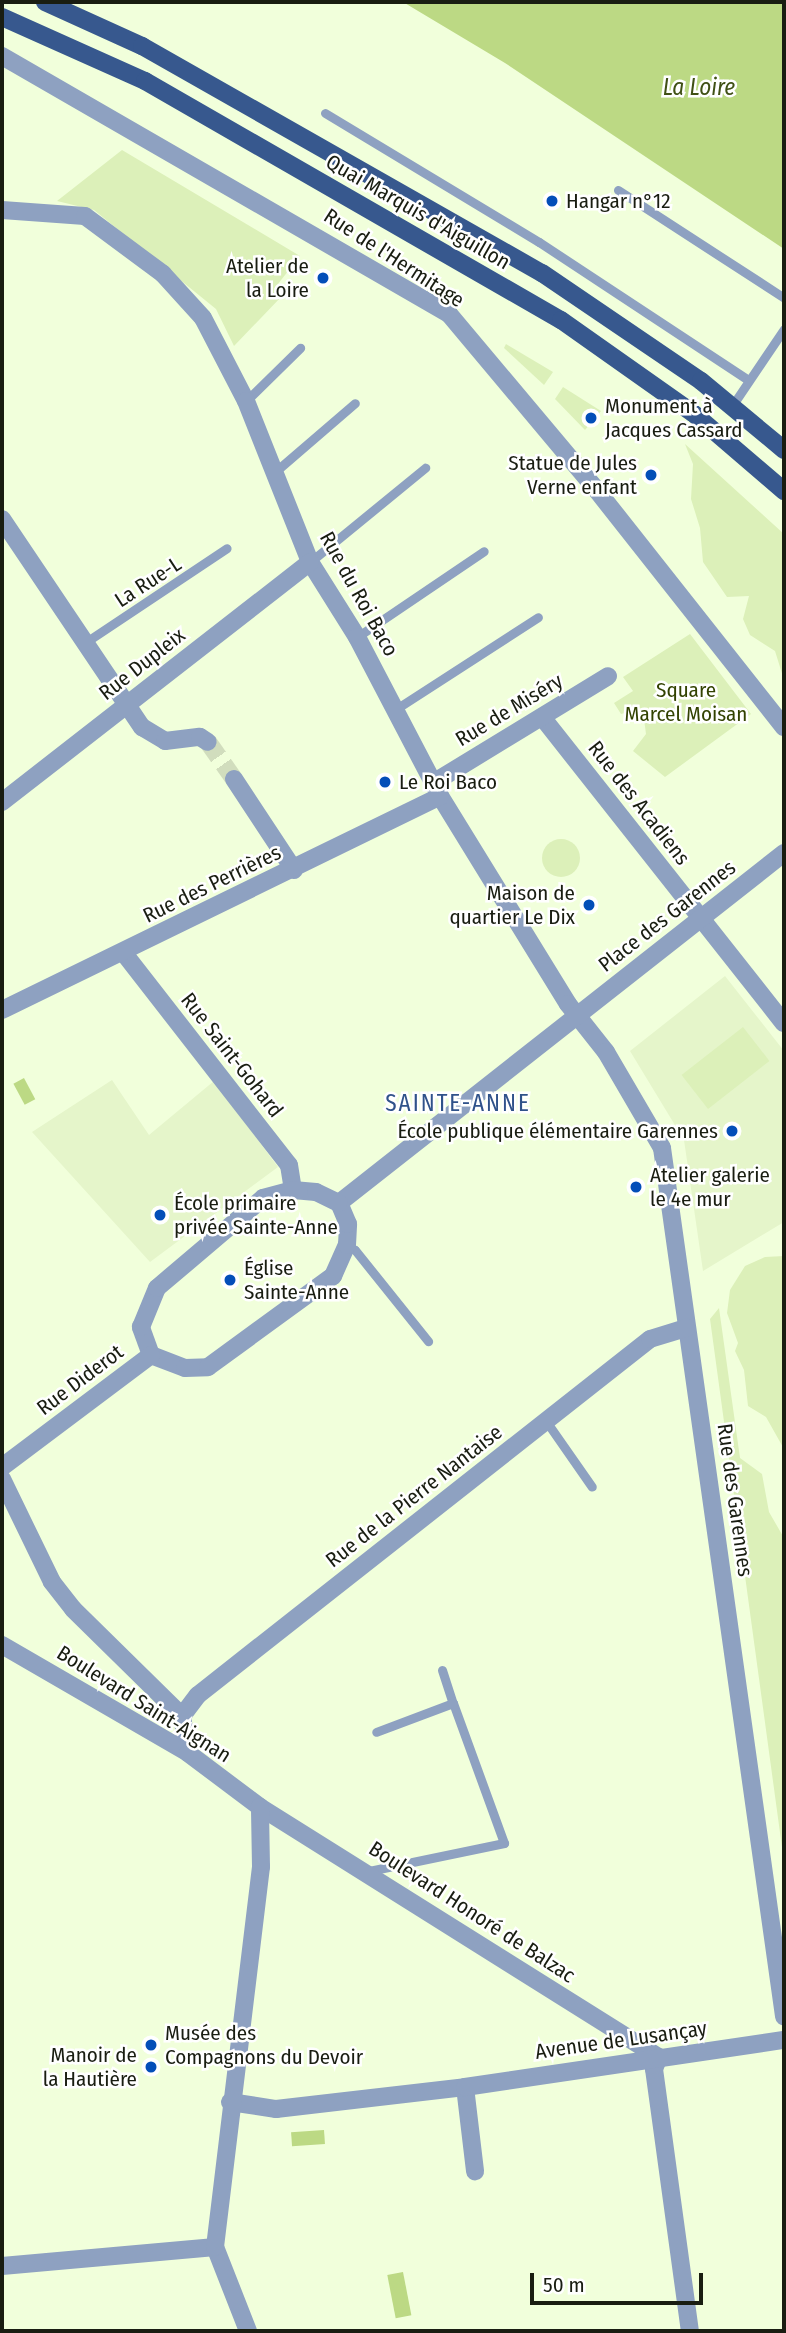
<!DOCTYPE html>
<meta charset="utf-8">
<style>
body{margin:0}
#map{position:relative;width:786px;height:2333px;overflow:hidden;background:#f1ffdb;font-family:"Fira Sans Condensed",sans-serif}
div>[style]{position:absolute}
.built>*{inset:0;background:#e5f5ca}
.green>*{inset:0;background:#dcf0b9;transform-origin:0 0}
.round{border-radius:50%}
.water>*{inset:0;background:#bcd984;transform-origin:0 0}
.minor-tunnel>*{height:18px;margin-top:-9px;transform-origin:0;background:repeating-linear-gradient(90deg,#d1ddbd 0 18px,transparent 0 27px)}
.service>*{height:9px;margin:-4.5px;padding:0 4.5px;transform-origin:4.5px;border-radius:4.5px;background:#8ea1c1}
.minor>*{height:18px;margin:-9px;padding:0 9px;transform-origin:9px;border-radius:9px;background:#8ea1c1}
.primary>*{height:18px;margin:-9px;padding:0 9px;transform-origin:9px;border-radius:9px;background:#37588e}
.dots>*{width:19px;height:19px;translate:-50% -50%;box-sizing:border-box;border:4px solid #fff;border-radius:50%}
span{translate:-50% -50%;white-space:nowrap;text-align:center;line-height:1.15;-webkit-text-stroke:5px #fff;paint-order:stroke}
.poi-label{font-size:21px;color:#191d11}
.left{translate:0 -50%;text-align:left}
.right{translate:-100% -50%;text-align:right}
.street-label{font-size:21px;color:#191d11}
.park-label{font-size:21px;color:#324201}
.water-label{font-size:23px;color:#405115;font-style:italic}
.neighbourhood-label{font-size:23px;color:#30528a;letter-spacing:2px}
.frame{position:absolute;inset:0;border:4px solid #191d11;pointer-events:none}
.scale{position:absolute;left:530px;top:2273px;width:173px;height:32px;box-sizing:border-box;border:4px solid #191d11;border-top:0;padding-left:9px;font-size:21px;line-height:24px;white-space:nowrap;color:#191d11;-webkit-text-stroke:5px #fff;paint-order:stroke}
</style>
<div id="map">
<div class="built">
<i style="clip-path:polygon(725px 976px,784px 1051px,784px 1222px,703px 1271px,684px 1140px,630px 1051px)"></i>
<i style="clip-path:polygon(112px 1080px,149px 1135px,214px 1081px,278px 1167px,150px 1262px,32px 1132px)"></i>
</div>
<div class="green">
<i style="clip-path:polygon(122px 150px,300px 256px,274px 289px,282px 296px,234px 346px,216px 309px,94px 210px,57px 201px)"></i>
<i style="clip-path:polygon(506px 344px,553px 372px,544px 385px,504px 348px)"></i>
<i style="clip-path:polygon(563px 387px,601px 411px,585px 430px,555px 399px)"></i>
<i style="clip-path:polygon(685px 444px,784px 534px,784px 680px,775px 651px,750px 635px,743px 619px,749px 596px,727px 597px,703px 562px,700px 528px,691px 499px,693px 464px)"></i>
<i style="clip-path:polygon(690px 634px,751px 714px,665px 777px,633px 751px,646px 734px,644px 719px,632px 711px,621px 714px,614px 703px,633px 691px,623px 677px)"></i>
<i class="round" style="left:542px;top:839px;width:38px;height:38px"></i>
<i style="left:743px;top:1027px;width:43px;height:78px;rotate:52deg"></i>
<i style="clip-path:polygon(784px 1256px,784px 1449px,766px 1417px,748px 1406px,744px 1370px,735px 1351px,738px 1343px,727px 1313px,730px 1290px,745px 1266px,765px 1257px)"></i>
<i style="clip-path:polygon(719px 1308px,740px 1458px,762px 1474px,769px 1512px,784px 1538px,784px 1862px,710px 1319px)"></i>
</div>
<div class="water">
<i style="clip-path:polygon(403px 2px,784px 2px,784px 249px,505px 63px)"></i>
<i style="left:24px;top:1078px;width:24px;height:12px;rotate:62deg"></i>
<i style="left:324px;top:2130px;width:14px;height:33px;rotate:86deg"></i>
<i style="left:403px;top:2272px;width:44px;height:16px;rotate:79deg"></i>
</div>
<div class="minor-tunnel">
<i style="left:208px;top:742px;width:45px;rotate:54.9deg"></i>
</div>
<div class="service">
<i style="left:325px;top:113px;width:250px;rotate:31.1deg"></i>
<i style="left:539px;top:242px;width:250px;rotate:33.4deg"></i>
<i style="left:618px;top:190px;width:198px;rotate:33deg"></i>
<i style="left:246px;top:401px;width:76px;rotate:-44.5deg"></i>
<i style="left:732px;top:406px;width:93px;rotate:-56deg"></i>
<i style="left:276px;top:471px;width:104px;rotate:-40.7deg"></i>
<i style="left:310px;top:562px;width:149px;rotate:-39.3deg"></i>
<i style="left:357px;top:637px;width:153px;rotate:-34.1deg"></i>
<i style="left:86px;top:642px;width:169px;rotate:-33.7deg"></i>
<i style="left:396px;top:709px;width:169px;rotate:-32.9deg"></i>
<i style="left:347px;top:1245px;width:9px;rotate:32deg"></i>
<i style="left:355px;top:1250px;width:117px;rotate:51.3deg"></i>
<i style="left:546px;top:1421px;width:80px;rotate:55.1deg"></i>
<i style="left:442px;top:1670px;width:35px;rotate:72deg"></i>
<i style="left:369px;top:1871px;width:138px;rotate:-11.7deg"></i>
<i style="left:504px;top:1843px;width:149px;rotate:-110deg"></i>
<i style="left:453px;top:1703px;width:82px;rotate:159.4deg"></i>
</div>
<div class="minor">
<i style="left:2px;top:56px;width:516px;rotate:29.99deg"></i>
<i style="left:449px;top:314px;width:227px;rotate:50deg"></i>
<i style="left:595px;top:488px;width:305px;rotate:51.7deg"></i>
<i style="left:2px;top:210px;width:83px;rotate:4.1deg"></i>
<i style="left:85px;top:216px;width:97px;rotate:36.6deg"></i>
<i style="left:163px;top:274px;width:59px;rotate:47.7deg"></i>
<i style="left:203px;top:318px;width:93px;rotate:62.6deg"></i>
<i style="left:246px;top:401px;width:173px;rotate:68.3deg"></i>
<i style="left:310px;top:562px;width:89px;rotate:57.9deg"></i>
<i style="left:357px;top:637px;width:179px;rotate:62.4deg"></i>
<i style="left:440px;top:796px;width:244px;rotate:58.4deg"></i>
<i style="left:568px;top:1004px;width:61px;rotate:51.6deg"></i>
<i style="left:606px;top:1052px;width:111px;rotate:59.7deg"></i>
<i style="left:662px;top:1148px;width:877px;rotate:82deg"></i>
<i style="left:2px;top:519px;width:251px;rotate:56.1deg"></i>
<i style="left:142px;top:727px;width:27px;rotate:31deg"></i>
<i style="left:165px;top:741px;width:35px;rotate:-7deg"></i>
<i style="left:200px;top:737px;width:9px;rotate:32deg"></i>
<i style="left:542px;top:717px;width:390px;rotate:51.7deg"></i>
<i style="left:234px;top:779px;width:109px;rotate:56.6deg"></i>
<i style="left:433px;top:783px;width:205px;rotate:-31.4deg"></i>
<i style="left:2px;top:802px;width:390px;rotate:-37.9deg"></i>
<i style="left:123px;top:952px;width:270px;rotate:52.1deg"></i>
<i style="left:289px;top:1165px;width:25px;rotate:81deg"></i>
<i style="left:2px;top:1010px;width:487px;rotate:-26deg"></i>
<i style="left:339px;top:1203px;width:566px;rotate:-38.19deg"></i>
<i style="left:151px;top:1355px;width:36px;rotate:21deg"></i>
<i style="left:185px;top:1368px;width:23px;rotate:-2deg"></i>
<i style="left:208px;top:1367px;width:155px;rotate:-36.1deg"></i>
<i style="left:333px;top:1276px;width:34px;rotate:-66deg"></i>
<i style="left:347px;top:1245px;width:21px;rotate:-87deg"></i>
<i style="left:348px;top:1224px;width:23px;rotate:-113deg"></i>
<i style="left:151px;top:1355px;width:30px;rotate:-110deg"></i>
<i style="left:141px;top:1327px;width:42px;rotate:-67.7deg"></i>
<i style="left:157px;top:1288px;width:139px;rotate:-40.3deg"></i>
<i style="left:263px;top:1198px;width:31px;rotate:-15deg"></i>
<i style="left:293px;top:1190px;width:23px;rotate:5deg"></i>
<i style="left:316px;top:1192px;width:25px;rotate:26deg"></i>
<i style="left:2px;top:1467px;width:186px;rotate:-36.9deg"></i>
<i style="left:2px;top:1479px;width:114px;rotate:64.1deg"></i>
<i style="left:52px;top:1582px;width:34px;rotate:52deg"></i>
<i style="left:73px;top:1609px;width:153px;rotate:44.5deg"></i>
<i style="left:182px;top:1716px;width:37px;rotate:81deg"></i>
<i style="left:2px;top:1645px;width:215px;rotate:30.1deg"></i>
<i style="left:188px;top:1753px;width:90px;rotate:36.9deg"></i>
<i style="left:260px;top:1807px;width:471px;rotate:32.1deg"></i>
<i style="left:182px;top:1716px;width:26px;rotate:-53deg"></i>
<i style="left:198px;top:1695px;width:575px;rotate:-38.22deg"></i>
<i style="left:650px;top:1339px;width:38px;rotate:-17deg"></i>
<i style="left:659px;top:2057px;width:13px;rotate:113deg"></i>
<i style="left:654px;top:2069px;width:264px;rotate:82.2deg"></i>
<i style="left:465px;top:2087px;width:85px;rotate:83.2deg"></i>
<i style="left:230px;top:2102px;width:47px;rotate:8.7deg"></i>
<i style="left:276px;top:2109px;width:190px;rotate:-6.6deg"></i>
<i style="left:465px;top:2087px;width:322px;rotate:-8.4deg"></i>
<i style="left:2px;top:2266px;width:214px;rotate:-5.1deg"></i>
<i style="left:248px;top:2331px;width:90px;rotate:-111.4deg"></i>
<i style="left:215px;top:2247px;width:383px;rotate:-83.1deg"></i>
<i style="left:261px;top:1867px;width:60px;rotate:-91deg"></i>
</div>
<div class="primary">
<i style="left:45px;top:2px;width:107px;rotate:24.4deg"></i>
<i style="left:142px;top:46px;width:460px;rotate:29.6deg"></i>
<i style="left:542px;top:273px;width:192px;rotate:34.2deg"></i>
<i style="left:701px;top:381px;width:108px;rotate:39.7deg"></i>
<i style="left:2px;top:17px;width:157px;rotate:24.1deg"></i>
<i style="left:145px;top:81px;width:480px;rotate:29.9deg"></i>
<i style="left:561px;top:320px;width:161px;rotate:35.2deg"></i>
<i style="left:693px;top:413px;width:120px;rotate:40.6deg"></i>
</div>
<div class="dots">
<i style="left:552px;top:201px;background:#034eb8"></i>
<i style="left:323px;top:278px;background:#034eb8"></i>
<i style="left:591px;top:418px;background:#034eb8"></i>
<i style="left:651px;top:475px;background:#034eb8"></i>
<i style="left:385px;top:782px;background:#034eb8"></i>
<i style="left:589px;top:905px;background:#034eb8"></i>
<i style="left:732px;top:1131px;background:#034eb8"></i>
<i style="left:636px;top:1187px;background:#034eb8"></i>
<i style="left:160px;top:1215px;background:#034eb8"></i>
<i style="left:230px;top:1280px;background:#034eb8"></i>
<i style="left:151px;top:2045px;background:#034eb8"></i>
<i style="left:151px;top:2067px;background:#034eb8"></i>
</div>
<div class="poi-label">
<span class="left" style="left:566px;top:201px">Hangar n°12</span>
<span class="right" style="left:309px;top:278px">Atelier de<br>la Loire</span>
<span class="left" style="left:605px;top:418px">Monument à<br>Jacques Cassard</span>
<span class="right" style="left:637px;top:475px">Statue de Jules<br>Verne enfant</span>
<span class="left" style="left:399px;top:782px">Le Roi Baco</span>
<span class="right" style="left:575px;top:905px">Maison de<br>quartier Le Dix</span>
<span class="right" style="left:718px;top:1131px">École publique élémentaire Garennes</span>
<span class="left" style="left:650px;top:1187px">Atelier galerie<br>le 4e mur</span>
<span class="left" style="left:174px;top:1215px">École primaire<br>privée Sainte-Anne</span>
<span class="left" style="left:244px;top:1280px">Église<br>Sainte-Anne</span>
<span class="left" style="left:165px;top:2045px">Musée des<br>Compagnons du Devoir</span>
<span class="right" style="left:137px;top:2067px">Manoir de<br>la Hautière</span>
</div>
<div class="street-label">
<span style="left:418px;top:212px;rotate:30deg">Quai Marquis d'Aiguillon</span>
<span style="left:394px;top:258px;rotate:33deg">Rue de l'Hermitage</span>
<span style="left:148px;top:582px;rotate:-33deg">La Rue-L</span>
<span style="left:359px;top:594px;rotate:61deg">Rue du Roi Baco</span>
<span style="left:142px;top:664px;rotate:-38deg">Rue Dupleix</span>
<span style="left:509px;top:710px;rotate:-31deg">Rue de Miséry</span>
<span style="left:639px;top:803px;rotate:52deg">Rue des Acadiens</span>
<span style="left:212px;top:884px;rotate:-26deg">Rue des Perrières</span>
<span style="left:667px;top:916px;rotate:-38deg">Place des Garennes</span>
<span style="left:232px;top:1055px;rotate:52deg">Rue Saint-Gohard</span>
<span style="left:80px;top:1380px;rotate:-37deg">Rue Diderot</span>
<span style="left:414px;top:1496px;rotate:-38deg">Rue de la Pierre Nantaise</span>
<span style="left:735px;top:1500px;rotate:82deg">Rue des Garennes</span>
<span style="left:144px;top:1704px;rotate:32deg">Boulevard Saint-Aignan</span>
<span style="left:472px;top:1912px;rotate:33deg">Boulevard Honoré de Balzac</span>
<span style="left:621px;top:2040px;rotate:-8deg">Avenue de Lusançay</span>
</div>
<div class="park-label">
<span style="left:686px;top:702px">Square<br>Marcel Moisan</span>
</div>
<div class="water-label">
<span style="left:699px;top:87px">La Loire</span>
</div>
<div class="neighbourhood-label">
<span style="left:458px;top:1103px">SAINTE-ANNE</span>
</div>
<div class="frame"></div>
<div class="scale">50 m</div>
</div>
